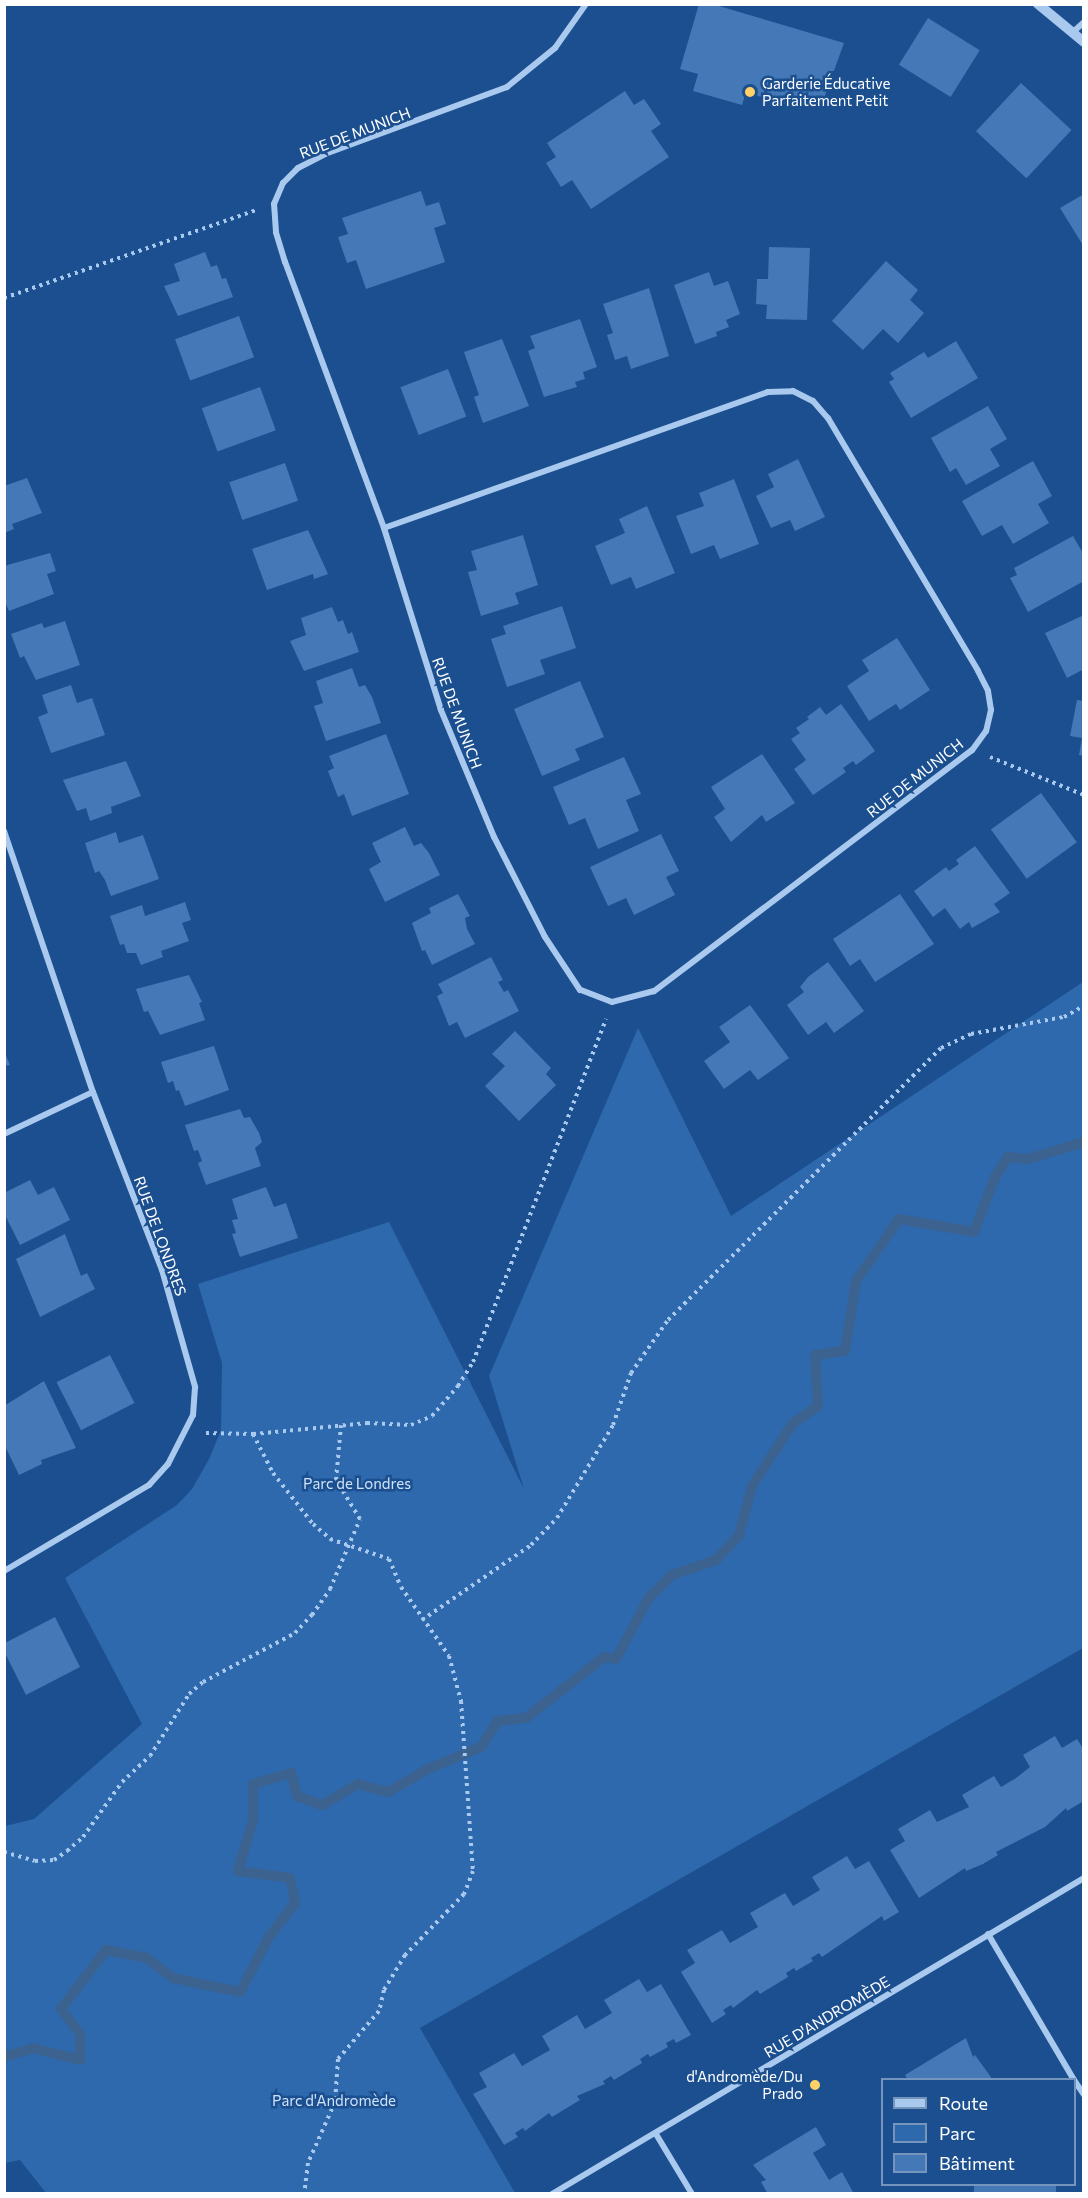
<!DOCTYPE html>
<meta charset="utf-8">
<style>
body{margin:0}
#map{position:relative;width:1088px;height:2198px;overflow:hidden;background:#1b4f8f;font-family:Commissioner,sans-serif}
div>[style]{position:absolute}
.green>*{inset:0;background:#2e69ad}
.stream>*{height:10px;margin:-5px;padding:0 5px;transform-origin:5px;border-radius:5px;background:#3c6290}
.building>*{inset:0;background:#4478b7;transform-origin:0 0}
.path>*{height:4px;margin-top:-2px;transform-origin:0;background:repeating-linear-gradient(90deg,#a9c9ee 0 3px,transparent 0 7.5px)}
.minor>*{height:6px;margin:-3px;padding:0 3px;transform-origin:3px;border-radius:3px;background:#a9c9ee}
.tertiary>*{height:10px;margin:-5px;padding:0 5px;transform-origin:5px;border-radius:5px;background:#a9c9ee}
.dots>*{width:16px;height:16px;translate:-50% -50%;box-sizing:border-box;border:3px solid #1b4f8f;border-radius:50%}
span{translate:-50% -50%;white-space:nowrap;text-align:center;line-height:1.15;-webkit-text-stroke:5px #1b4f8f;paint-order:stroke}
.poi-label{font-size:15px;color:#fff}
.left{translate:0 -50%;text-align:left}
.right{translate:-100% -50%;text-align:right}
.street-label{font-size:15px;color:#fff}
.park-label{font-size:15px;color:#cfe3fa}
.frame{position:absolute;inset:0;border:6px solid #fff;pointer-events:none}
.legend{position:absolute;left:881px;top:2078px;width:195px;height:108px;box-sizing:border-box;background:#1b4f8f;border:2px solid #7695bc;margin:0;padding:8px 10px;list-style:none;font-size:18px;color:#fff}
.legend li{display:flex;align-items:center;gap:12px;height:30px}
.legend b{width:30px;border:2px solid #7695bc}
</style>
<div id="map">
<div class="green">
<i style="clip-path:polygon(1083px 982px,1083px 1648px,420px 2028px,515px 2193px,46px 2193px,20px 2160px,5px 2163px,5px 1826px,34px 1819px,142px 1724px,65px 1578px,177px 1505px,192px 1489px,209px 1459px,221px 1430px,222px 1363px,198px 1284px,389px 1222px,524px 1489px,489px 1376px,638px 1028px,731px 1216px)"></i>
</div>
<div class="stream">
<i style="left:4px;top:2057px;width:30px;rotate:-17deg"></i>
<i style="left:33px;top:2048px;width:49px;rotate:14.3deg"></i>
<i style="left:80px;top:2060px;width:26px;rotate:-90deg"></i>
<i style="left:80px;top:2034px;width:31px;rotate:-127deg"></i>
<i style="left:61px;top:2009px;width:74px;rotate:-52.7deg"></i>
<i style="left:106px;top:1950px;width:42px;rotate:11deg"></i>
<i style="left:147px;top:1958px;width:33px;rotate:38deg"></i>
<i style="left:173px;top:1978px;width:68px;rotate:11.8deg"></i>
<i style="left:240px;top:1992px;width:62px;rotate:-62.2deg"></i>
<i style="left:269px;top:1937px;width:43px;rotate:-52.6deg"></i>
<i style="left:295px;top:1903px;width:25px;rotate:-101deg"></i>
<i style="left:290px;top:1878px;width:52px;rotate:-172.3deg"></i>
<i style="left:238px;top:1871px;width:53px;rotate:-73.6deg"></i>
<i style="left:253px;top:1820px;width:36px;rotate:-90deg"></i>
<i style="left:253px;top:1784px;width:40px;rotate:-16deg"></i>
<i style="left:291px;top:1773px;width:24px;rotate:75deg"></i>
<i style="left:297px;top:1796px;width:27px;rotate:20deg"></i>
<i style="left:322px;top:1805px;width:42px;rotate:-30.3deg"></i>
<i style="left:358px;top:1784px;width:31px;rotate:15deg"></i>
<i style="left:388px;top:1792px;width:46px;rotate:-29.9deg"></i>
<i style="left:428px;top:1769px;width:57px;rotate:-22.5deg"></i>
<i style="left:481px;top:1747px;width:31px;rotate:-58deg"></i>
<i style="left:497px;top:1721px;width:29px;rotate:-6deg"></i>
<i style="left:526px;top:1718px;width:99px;rotate:-38deg"></i>
<i style="left:604px;top:1657px;width:12px;rotate:9deg"></i>
<i style="left:616px;top:1659px;width:68px;rotate:-61.9deg"></i>
<i style="left:648px;top:1599px;width:34px;rotate:-45deg"></i>
<i style="left:672px;top:1575px;width:46px;rotate:-18.8deg"></i>
<i style="left:716px;top:1560px;width:34px;rotate:-47deg"></i>
<i style="left:739px;top:1535px;width:51px;rotate:-75.1deg"></i>
<i style="left:752px;top:1486px;width:75px;rotate:-56.9deg"></i>
<i style="left:793px;top:1423px;width:30px;rotate:-34deg"></i>
<i style="left:818px;top:1406px;width:51px;rotate:-93.4deg"></i>
<i style="left:815px;top:1355px;width:30px;rotate:-8deg"></i>
<i style="left:845px;top:1351px;width:71px;rotate:-81.1deg"></i>
<i style="left:856px;top:1281px;width:75px;rotate:-55.3deg"></i>
<i style="left:899px;top:1219px;width:76px;rotate:9.8deg"></i>
<i style="left:974px;top:1232px;width:59px;rotate:-69.1deg"></i>
<i style="left:995px;top:1177px;width:24px;rotate:-57deg"></i>
<i style="left:1008px;top:1157px;width:20px;rotate:6deg"></i>
<i style="left:1028px;top:1159px;width:59px;rotate:-16.9deg"></i>
</div>
<div class="building">
<i style="clip-path:polygon(699px 4px,712px 4px,844px 43px,821px 107px,802px 102px,800px 109px,746px 92px,742px 105px,693px 91px,698px 74px,680px 69px)"></i>
<i style="left:928px;top:18px;width:61px;height:55px;rotate:32deg"></i>
<i style="left:1021px;top:83px;width:69px;height:66px;rotate:43deg"></i>
<i style="clip-path:polygon(625px 91px,634px 105px,644px 99px,661px 124px,651px 131px,669px 157px,591px 209px,572px 180px,561px 187px,546px 163px,556px 157px,547px 143px)"></i>
<i style="clip-path:polygon(421px 191px,426px 206px,439px 202px,446px 224px,434px 228px,445px 262px,366px 289px,356px 260px,347px 263px,338px 237px,348px 234px,342px 218px)"></i>
<i style="clip-path:polygon(1084px 194px,1084px 247px,1060px 208px)"></i>
<i style="clip-path:polygon(769px 247px,810px 248px,807px 320px,766px 319px,767px 305px,756px 304px,757px 279px,768px 279px)"></i>
<i style="clip-path:polygon(205px 252px,211px 267px,217px 265px,222px 279px,226px 278px,233px 297px,178px 316px,164px 286px,180px 281px,174px 264px)"></i>
<i style="clip-path:polygon(886px 261px,918px 290px,910px 300px,924px 313px,898px 343px,883px 329px,863px 350px,832px 321px)"></i>
<i style="clip-path:polygon(709px 272px,714px 286px,728px 281px,740px 314px,726px 320px,729px 327px,716px 332px,717px 336px,695px 344px,674px 285px)"></i>
<i style="clip-path:polygon(649px 288px,669px 356px,631px 369px,627px 356px,615px 360px,607px 335px,613px 333px,603px 304px)"></i>
<i style="left:239px;top:316px;width:44px;height:68px;rotate:70deg"></i>
<i style="clip-path:polygon(580px 319px,597px 367px,583px 372px,585px 379px,575px 382px,577px 387px,544px 397px,528px 351px,535px 348px,530px 336px)"></i>
<i style="clip-path:polygon(502px 339px,529px 406px,483px 423px,474px 397px,479px 395px,464px 352px)"></i>
<i style="clip-path:polygon(956px 341px,978px 378px,911px 418px,889px 382px,894px 379px,890px 373px,924px 352px,928px 358px)"></i>
<i style="left:448px;top:369px;width:51px;height:51px;rotate:69deg"></i>
<i style="left:260px;top:387px;width:46px;height:62px;rotate:70deg"></i>
<i style="clip-path:polygon(988px 406px,1007px 439px,990px 449px,1000px 466px,966px 485px,956px 468px,950px 472px,931px 438px)"></i>
<i style="clip-path:polygon(798px 459px,825px 517px,795px 531px,790px 520px,771px 528px,756px 496px,774px 487px,768px 474px)"></i>
<i style="clip-path:polygon(1033px 461px,1052px 496px,1038px 504px,1049px 523px,1013px 544px,1002px 525px,982px 536px,962px 501px)"></i>
<i style="left:285px;top:463px;width:40px;height:59px;rotate:71deg"></i>
<i style="clip-path:polygon(27px 478px,42px 513px,12px 524px,14px 529px,4px 533px,4px 486px)"></i>
<i style="clip-path:polygon(734px 479px,759px 544px,720px 559px,714px 545px,691px 554px,676px 516px,704px 506px,699px 493px)"></i>
<i style="clip-path:polygon(647px 506px,675px 573px,636px 589px,631px 577px,611px 585px,595px 546px,625px 533px,619px 519px)"></i>
<i style="clip-path:polygon(308px 530px,328px 574px,314px 579px,313px 574px,267px 590px,252px 549px)"></i>
<i style="clip-path:polygon(523px 535px,538px 585px,515px 593px,519px 604px,481px 616px,468px 572px,477px 570px,471px 551px)"></i>
<i style="clip-path:polygon(1073px 536px,1084px 555px,1084px 581px,1028px 612px,1010px 578px,1017px 575px,1014px 568px)"></i>
<i style="clip-path:polygon(50px 553px,56px 571px,47px 574px,54px 594px,9px 611px,4px 600px,4px 566px)"></i>
<i style="clip-path:polygon(562px 606px,576px 648px,540px 660px,545px 674px,507px 687px,491px 639px,506px 634px,503px 626px)"></i>
<i style="clip-path:polygon(332px 607px,338px 622px,343px 620px,348px 634px,352px 632px,359px 652px,304px 671px,290px 641px,306px 635px,301px 618px)"></i>
<i style="clip-path:polygon(1084px 615px,1084px 669px,1067px 678px,1045px 633px)"></i>
<i style="clip-path:polygon(65px 621px,80px 665px,36px 680px,24px 656px,20px 658px,11px 634px,42px 623px,44px 628px)"></i>
<i style="clip-path:polygon(897px 638px,930px 690px,900px 710px,896px 704px,869px 721px,847px 686px,869px 671px,862px 660px)"></i>
<i style="clip-path:polygon(352px 668px,359px 687px,365px 685px,372px 697px,381px 723px,326px 741px,314px 706px,323px 703px,316px 681px)"></i>
<i style="clip-path:polygon(580px 681px,604px 737px,575px 749px,580px 760px,542px 776px,514px 709px)"></i>
<i style="clip-path:polygon(71px 685px,77px 703px,92px 698px,105px 735px,51px 753px,38px 717px,48px 713px,42px 695px)"></i>
<i style="clip-path:polygon(1077px 700px,1084px 701px,1084px 756px,1079px 755px,1082px 738px,1070px 736px)"></i>
<i style="clip-path:polygon(841px 704px,875px 751px,856px 765px,853px 761px,843px 768px,846px 772px,813px 795px,794px 769px,806px 760px,791px 739px,800px 733px,796px 728px,809px 719px,807px 717px,820px 707px,826px 715px)"></i>
<i style="clip-path:polygon(386px 734px,409px 794px,352px 816px,344px 794px,338px 797px,328px 771px,334px 768px,329px 756px)"></i>
<i style="clip-path:polygon(762px 754px,795px 803px,766px 822px,762px 815px,731px 842px,714px 817px,725px 809px,711px 787px)"></i>
<i style="clip-path:polygon(624px 757px,641px 794px,626px 800px,639px 831px,598px 849px,585px 818px,569px 825px,553px 787px)"></i>
<i style="clip-path:polygon(126px 761px,141px 796px,111px 807px,112px 813px,90px 821px,86px 808px,77px 811px,63px 780px)"></i>
<i style="left:1041px;top:793px;width:61px;height:62px;rotate:54deg"></i>
<i style="clip-path:polygon(405px 827px,414px 846px,421px 843px,429px 853px,440px 875px,385px 902px,369px 869px,381px 862px,372px 843px)"></i>
<i style="clip-path:polygon(116px 832px,119px 843px,143px 835px,159px 879px,111px 896px,105px 880px,99px 871px,95px 873px,85px 843px)"></i>
<i style="clip-path:polygon(661px 834px,679px 871px,666px 877px,675px 895px,634px 915px,626px 898px,608px 906px,590px 867px)"></i>
<i style="clip-path:polygon(975px 846px,1010px 893px,994px 904px,1000px 912px,972px 928px,969px 922px,960px 929px,945px 908px,933px 917px,914px 891px,946px 867px,949px 871px,959px 864px,956px 860px)"></i>
<i style="clip-path:polygon(458px 894px,470px 916px,465px 918px,467px 929px,475px 944px,432px 965px,425px 950px,422px 951px,412px 923px,431px 913px,429px 908px)"></i>
<i style="clip-path:polygon(900px 894px,934px 944px,875px 982px,860px 959px,850px 966px,833px 939px)"></i>
<i style="clip-path:polygon(185px 902px,191px 920px,182px 923px,189px 941px,161px 951px,163px 957px,141px 965px,136px 953px,127px 953px,124px 944px,120px 945px,110px 916px,142px 905px,145px 916px)"></i>
<i style="clip-path:polygon(491px 957px,503px 980px,498px 982px,504px 992px,508px 990px,519px 1011px,465px 1038px,457px 1022px,449px 1026px,437px 996px,443px 993px,438px 984px)"></i>
<i style="clip-path:polygon(828px 962px,864px 1011px,834px 1033px,826px 1022px,808px 1035px,787px 1005px,804px 992px,800px 987px,808px 977px)"></i>
<i style="clip-path:polygon(189px 975px,202px 1002px,199px 1003px,205px 1020px,160px 1035px,148px 1011px,144px 1012px,136px 989px)"></i>
<i style="clip-path:polygon(750px 1005px,789px 1058px,758px 1080px,750px 1070px,724px 1089px,704px 1061px,730px 1042px,719px 1027px)"></i>
<i style="clip-path:polygon(515px 1031px,551px 1068px,546px 1074px,556px 1085px,519px 1121px,485px 1086px,505px 1066px,492px 1054px)"></i>
<i style="clip-path:polygon(214px 1046px,229px 1090px,185px 1106px,179px 1090px,176px 1091px,173px 1081px,168px 1083px,161px 1062px)"></i>
<i style="clip-path:polygon(4px 1051px,10px 1065px,4px 1066px)"></i>
<i style="clip-path:polygon(240px 1109px,244px 1118px,250px 1117px,259px 1133px,262px 1142px,255px 1148px,261px 1166px,206px 1185px,198px 1163px,202px 1161px,198px 1150px,194px 1151px,185px 1125px)"></i>
<i style="clip-path:polygon(30px 1180px,38px 1195px,54px 1187px,70px 1220px,20px 1245px,4px 1213px,4px 1193px)"></i>
<i style="clip-path:polygon(266px 1187px,274px 1207px,286px 1203px,298px 1238px,240px 1257px,232px 1234px,236px 1233px,232px 1220px,238px 1219px,232px 1199px)"></i>
<i style="clip-path:polygon(65px 1234px,81px 1276px,87px 1273px,95px 1289px,40px 1317px,16px 1259px)"></i>
<i style="left:110px;top:1355px;width:54px;height:60px;rotate:63deg"></i>
<i style="clip-path:polygon(44px 1381px,76px 1448px,41px 1460px,42px 1464px,19px 1475px,4px 1444px,4px 1406px)"></i>
<i style="clip-path:polygon(55px 1617px,80px 1667px,26px 1695px,5px 1653px,5px 1643px)"></i>
<i style="clip-path:polygon(1055px 1736px,1062px 1748px,1077px 1739px,1084px 1750px,1082px 1802px,1067px 1811px,1066px 1808px,1045px 1827px,996px 1852px,998px 1855px,983px 1864px,966px 1871px,965px 1868px,919px 1898px,890px 1850px,905px 1841px,898px 1829px,930px 1810px,937px 1822px,969px 1807px,962px 1795px,994px 1776px,1001px 1787px,1016px 1778px,1030px 1767px,1023px 1755px)"></i>
<i style="clip-path:polygon(847px 1856px,855px 1869px,869px 1861px,899px 1912px,884px 1921px,882px 1916px,822px 1957px,819px 1953px,811px 1958px,813px 1961px,796px 1971px,794px 1968px,786px 1973px,788px 1977px,760px 1994px,757px 1990px,733px 2008px,731px 2005px,723px 2010px,726px 2014px,712px 2023px,681px 1972px,695px 1963px,687px 1950px,722px 1930px,730px 1943px,758px 1927px,750px 1913px,785px 1893px,793px 1906px,820px 1890px,812px 1877px)"></i>
<i style="clip-path:polygon(639px 1979px,647px 1992px,661px 1984px,691px 2035px,676px 2043px,674px 2039px,666px 2043px,668px 2047px,650px 2057px,648px 2054px,640px 2059px,642px 2063px,614px 2080px,611px 2076px,603px 2081px,605px 2084px,577px 2096px,580px 2100px,552px 2117px,549px 2113px,525px 2131px,523px 2128px,515px 2133px,518px 2137px,504px 2145px,473px 2094px,487px 2087px,479px 2073px,514px 2053px,522px 2066px,550px 2050px,542px 2036px,577px 2015px,585px 2029px,612px 2013px,604px 2000px)"></i>
<i style="clip-path:polygon(966px 2038px,973px 2057px,975px 2055px,993px 2080px,908px 2080px,905px 2075px)"></i>
<i style="clip-path:polygon(816px 2127px,826px 2145px,813px 2153px,829px 2180px,842px 2172px,854px 2194px,768px 2194px,761px 2182px,766px 2180px,753px 2165px)"></i>
<i style="left:974px;top:2184px;width:82px;height:11px"></i>
</div>
<div class="path">
<i style="left:4px;top:298px;width:267px;rotate:-19.2deg"></i>
<i style="left:990px;top:757px;width:101px;rotate:22deg"></i>
<i style="left:206px;top:1433px;width:47px;rotate:1.2deg"></i>
<i style="left:253px;top:1434px;width:115px;rotate:-5.5deg"></i>
<i style="left:367px;top:1423px;width:44px;rotate:2.6deg"></i>
<i style="left:411px;top:1425px;width:23px;rotate:-23deg"></i>
<i style="left:432px;top:1416px;width:40px;rotate:-49deg"></i>
<i style="left:458px;top:1386px;width:28px;rotate:-58deg"></i>
<i style="left:473px;top:1362px;width:368px;rotate:-68.8deg"></i>
<i style="left:253px;top:1434px;width:44px;rotate:62.9deg"></i>
<i style="left:273px;top:1473px;width:65px;rotate:51.9deg"></i>
<i style="left:313px;top:1524px;width:23px;rotate:41deg"></i>
<i style="left:330px;top:1539px;width:62px;rotate:18.7deg"></i>
<i style="left:389px;top:1559px;width:30px;rotate:67deg"></i>
<i style="left:401px;top:1587px;width:84px;rotate:55.2deg"></i>
<i style="left:449px;top:1656px;width:47px;rotate:75.1deg"></i>
<i style="left:461px;top:1701px;width:170px;rotate:86deg"></i>
<i style="left:473px;top:1871px;width:25px;rotate:111deg"></i>
<i style="left:464px;top:1894px;width:85px;rotate:134deg"></i>
<i style="left:405px;top:1955px;width:41px;rotate:121deg"></i>
<i style="left:384px;top:1990px;width:22px;rotate:103deg"></i>
<i style="left:379px;top:2011px;width:63px;rotate:130.5deg"></i>
<i style="left:338px;top:2059px;width:43px;rotate:94deg"></i>
<i style="left:335px;top:2102px;width:67px;rotate:113.9deg"></i>
<i style="left:308px;top:2163px;width:31px;rotate:97deg"></i>
<i style="left:422px;top:1620px;width:132px;rotate:-34.5deg"></i>
<i style="left:531px;top:1545px;width:37px;rotate:-46deg"></i>
<i style="left:557px;top:1518px;width:109px;rotate:-58.9deg"></i>
<i style="left:613px;top:1425px;width:55px;rotate:-70.9deg"></i>
<i style="left:631px;top:1373px;width:65px;rotate:-55.1deg"></i>
<i style="left:668px;top:1320px;width:385px;rotate:-44.9deg"></i>
<i style="left:941px;top:1048px;width:33px;rotate:-25deg"></i>
<i style="left:971px;top:1034px;width:95px;rotate:-10.4deg"></i>
<i style="left:1064px;top:1017px;width:23px;rotate:-29deg"></i>
<i style="left:4px;top:1852px;width:32px;rotate:16deg"></i>
<i style="left:35px;top:1861px;width:19px;rotate:-3deg"></i>
<i style="left:54px;top:1860px;width:16px;rotate:-35deg"></i>
<i style="left:67px;top:1851px;width:21px;rotate:-41deg"></i>
<i style="left:83px;top:1837px;width:67px;rotate:-54.7deg"></i>
<i style="left:122px;top:1782px;width:38px;rotate:-43deg"></i>
<i style="left:150px;top:1756px;width:73px;rotate:-57.8deg"></i>
<i style="left:189px;top:1694px;width:18px;rotate:-41deg"></i>
<i style="left:203px;top:1682px;width:104px;rotate:-28deg"></i>
<i style="left:295px;top:1633px;width:25px;rotate:-47deg"></i>
<i style="left:312px;top:1615px;width:32px;rotate:-55deg"></i>
<i style="left:330px;top:1589px;width:76px;rotate:-66.8deg"></i>
<i style="left:360px;top:1519px;width:46px;rotate:-121.6deg"></i>
<i style="left:336px;top:1480px;width:55px;rotate:-84.8deg"></i>
</div>
<div class="minor">
<i style="left:1073px;top:32px;width:15px;rotate:-42deg"></i>
<i style="left:384px;top:528px;width:407px;rotate:-19.5deg"></i>
<i style="left:768px;top:392px;width:25px;rotate:-2deg"></i>
<i style="left:793px;top:391px;width:22px;rotate:27deg"></i>
<i style="left:813px;top:401px;width:23px;rotate:49deg"></i>
<i style="left:828px;top:418px;width:294px;rotate:59.3deg"></i>
<i style="left:978px;top:671px;width:22px;rotate:63deg"></i>
<i style="left:988px;top:691px;width:19px;rotate:81deg"></i>
<i style="left:991px;top:710px;width:22px;rotate:103deg"></i>
<i style="left:986px;top:731px;width:24px;rotate:126deg"></i>
<i style="left:972px;top:750px;width:399px;rotate:142.8deg"></i>
<i style="left:654px;top:991px;width:43px;rotate:165.3deg"></i>
<i style="left:612px;top:1002px;width:34px;rotate:-159deg"></i>
<i style="left:580px;top:990px;width:64px;rotate:-123.4deg"></i>
<i style="left:545px;top:937px;width:112px;rotate:-117deg"></i>
<i style="left:494px;top:837px;width:138px;rotate:-112.7deg"></i>
<i style="left:441px;top:710px;width:191px;rotate:-107.4deg"></i>
<i style="left:384px;top:528px;width:284px;rotate:-110.4deg"></i>
<i style="left:285px;top:262px;width:31px;rotate:-107deg"></i>
<i style="left:276px;top:232px;width:28px;rotate:-94deg"></i>
<i style="left:274px;top:204px;width:23px;rotate:-67deg"></i>
<i style="left:283px;top:183px;width:21px;rotate:-45deg"></i>
<i style="left:298px;top:168px;width:30px;rotate:-27deg"></i>
<i style="left:325px;top:154px;width:194px;rotate:-20.2deg"></i>
<i style="left:507px;top:87px;width:62px;rotate:-39.1deg"></i>
<i style="left:555px;top:48px;width:54px;rotate:-54.8deg"></i>
<i style="left:4px;top:831px;width:276px;rotate:71.2deg"></i>
<i style="left:93px;top:1092px;width:191px;rotate:68.8deg"></i>
<i style="left:162px;top:1270px;width:122px;rotate:74.2deg"></i>
<i style="left:195px;top:1387px;width:28px;rotate:94deg"></i>
<i style="left:193px;top:1415px;width:55px;rotate:117deg"></i>
<i style="left:168px;top:1464px;width:28px;rotate:132deg"></i>
<i style="left:149px;top:1485px;width:169px;rotate:149.3deg"></i>
<i style="left:4px;top:1134px;width:98px;rotate:-25.3deg"></i>
<i style="left:988px;top:1934px;width:169px;rotate:59.5deg"></i>
<i style="left:1074px;top:2080px;width:18px;rotate:56deg"></i>
<i style="left:656px;top:2134px;width:70px;rotate:59deg"></i>
<i style="left:552px;top:2194px;width:619px;rotate:-30.71deg"></i>
</div>
<div class="tertiary">
<i style="left:1038px;top:4px;width:60px;rotate:39.6deg"></i>
</div>
<div class="dots">
<i style="left:750px;top:92px;background:#ffd166"></i>
<i style="left:815px;top:2085px;background:#ffd166"></i>
</div>
<div class="poi-label">
<span class="left" style="left:762px;top:92px">Garderie Éducative<br>Parfaitement Petit</span>
<span class="right" style="left:803px;top:2085px">d'Andromède/Du<br>Prado</span>
</div>
<div class="street-label">
<span style="left:355px;top:133px;rotate:-21deg">RUE DE MUNICH</span>
<span style="left:457px;top:713px;rotate:70deg">RUE DE MUNICH</span>
<span style="left:915px;top:778px;rotate:-38deg">RUE DE MUNICH</span>
<span style="left:160px;top:1236px;rotate:70deg">RUE DE LONDRES</span>
<span style="left:827px;top:2017px;rotate:-31deg">RUE D'ANDROMÈDE</span>
</div>
<div class="park-label">
<span style="left:357px;top:1484px">Parc de Londres</span>
<span style="left:334px;top:2101px">Parc d'Andromède</span>
</div>
<div class="frame"></div>
<ul class="legend">
<li><b style="height:8px;background:#a9c9ee"></b>Route</li>
<li><b style="height:16px;background:#2e69ad"></b>Parc</li>
<li><b style="height:16px;background:#4478b7"></b>Bâtiment</li>
</ul>
</div>
